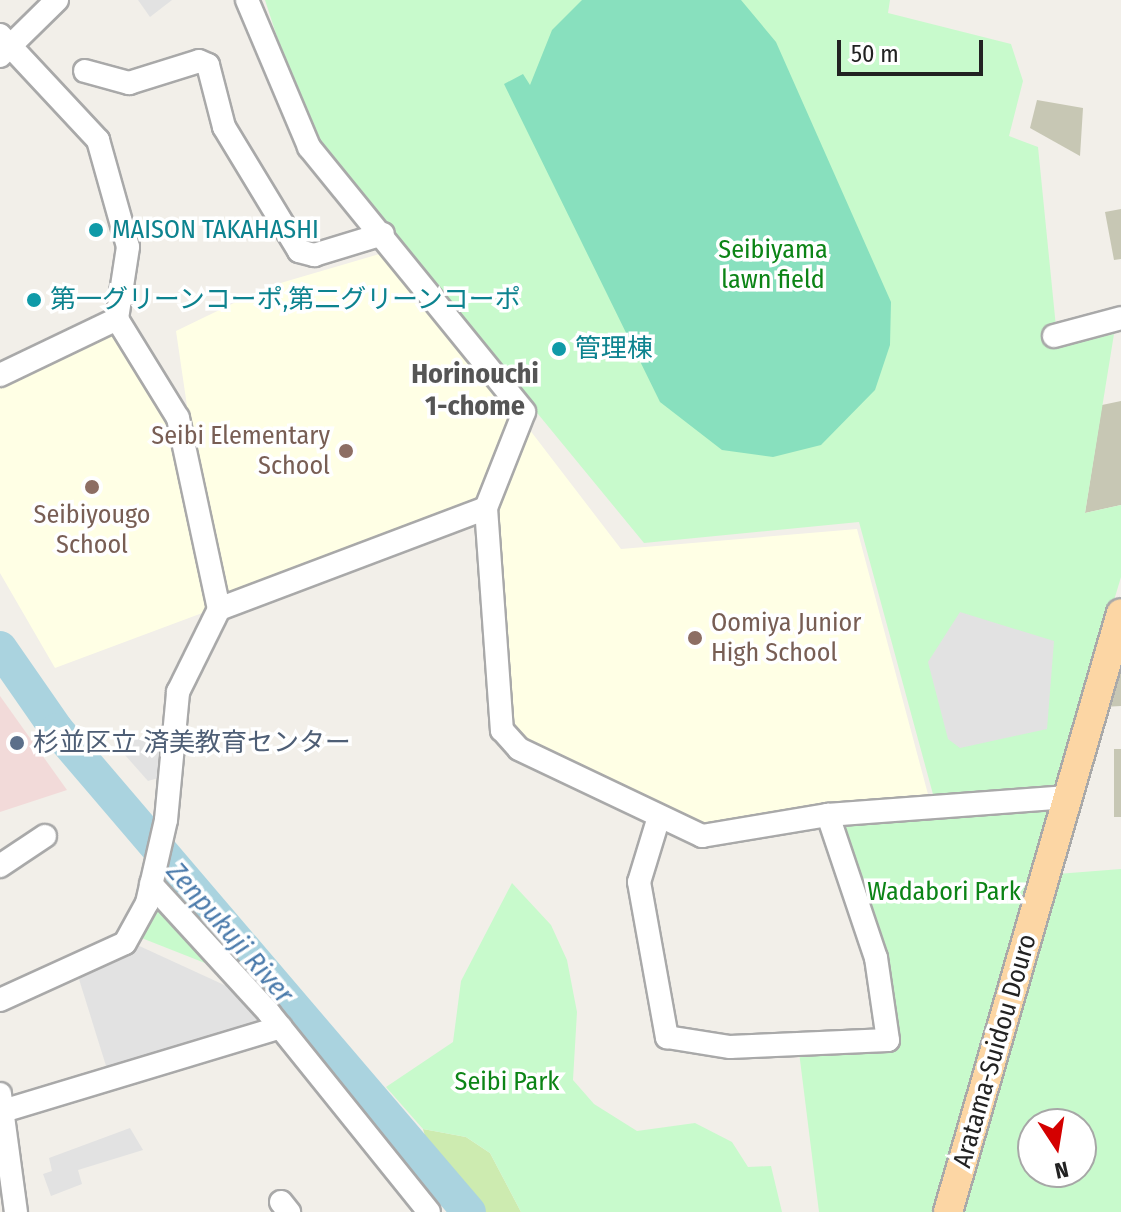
<!DOCTYPE html>
<meta charset="utf-8">
<style>
body{margin:0}
#map{position:relative;width:1121px;height:1212px;overflow:hidden;background:#f2efe9;font-family:"Fira Sans Condensed","Noto Sans JP",sans-serif}
div>[style]{position:absolute}
.commercial>*{inset:0;background:#f2dad9}
.education>*{inset:0;background:#ffffe5}
.construction>*{inset:0;background:#c7c7b4;transform-origin:0 0}
.grass>*{inset:0;background:#cdebb0}
.park>*{inset:0;background:#c8facc}
.pitch>*{inset:0;background:#88e0be}
.parking>*{inset:0;background:#e2e2e2}
.river>*{height:34px;margin:-17px;padding:0 17px;transform-origin:17px;border-radius:17px;background:#aad3df}
.roads{filter:drop-shadow(2px 0 #a9a9a9) drop-shadow(-2px 0 #a9a9a9) drop-shadow(0 2px #a9a9a9) drop-shadow(0 -2px #a9a9a9)}
.minor>*{height:22px;margin:-11px;padding:0 11px;transform-origin:11px;border-radius:11px;background:#fff}
.major>*{height:28px;margin:-14px;padding:0 14px;transform-origin:14px;border-radius:14px;background:#fcd6a4}
.dots>*{width:22px;height:22px;translate:-50% -50%;box-sizing:border-box;border:4px solid #fff;border-radius:50%}
span{translate:-50% -50%;white-space:nowrap;text-align:center;line-height:1.15;-webkit-text-stroke:7px #fff;paint-order:stroke}
.culture-label{font-size:26px;color:#0d838f}
.left{translate:0 -50%;text-align:left}
.park-label{font-size:26px;color:#0c8416}
.education-label{font-size:26px;color:#785e54}
.right{translate:-100% -50%;text-align:right}
.service-label{font-size:26px;color:#4e5e75}
.street-label{font-size:26px;color:#222}
.neighbourhood-label{font-size:28px;color:#555;font-weight:700}
.water-label{font-size:28px;color:#4a7aab;font-style:italic}
.north{position:absolute;left:1017px;top:1108px;width:80px;height:80px;box-sizing:border-box;background:#fff;border:2px solid #a7a7a7;border-radius:50%;rotate:168deg;font-size:22px;font-weight:700;line-height:32px;text-align:center;color:#222}
.north::after{content:'';display:block;margin:auto;width:28px;height:36px;background:#d40000;clip-path:polygon(50% 0,100% 100%,50% 72%,0 100%)}
.scale{position:absolute;left:837px;top:40px;width:146px;height:36px;box-sizing:border-box;border:4px solid #222;border-top:0;padding-left:10px;font-size:24px;line-height:28px;white-space:nowrap;color:#222;-webkit-text-stroke:6px #fff;paint-order:stroke}
</style>
<div id="map">
<div class="commercial">
<i style="clip-path:polygon(0 696px,67px 790px,0 812px)"></i>
</div>
<div class="education">
<i style="clip-path:polygon(393px 250px,513px 414px,481px 499px,227px 601px,199px 488px,176px 331px,267px 287px)"></i>
<i style="clip-path:polygon(113px 327px,164px 400px,213px 609px,55px 668px,0 573px,0 381px)"></i>
<i style="clip-path:polygon(526px 425px,621px 549px,857px 529px,929px 798px,701px 830px,520px 737px,512px 726px,495px 524px)"></i>
</div>
<div class="construction">
<i style="clip-path:polygon(1037px 100px,1083px 108px,1080px 156px,1030px 128px)"></i>
<i style="clip-path:polygon(1121px 209px,1121px 259px,1114px 260px,1105px 212px)"></i>
<i style="clip-path:polygon(1121px 401px,1121px 505px,1085px 513px,1102px 405px)"></i>
<i style="clip-path:polygon(1121px 649px,1121px 706px,1103px 707px)"></i>
<i style="left:1121px;top:749px;width:68px;height:7px;rotate:90deg"></i>
</div>
<div class="grass">
<i style="clip-path:polygon(423px 1129px,466px 1137px,490px 1153px,521px 1212px,484px 1212px,474px 1204px,431px 1157px)"></i>
</div>
<div class="park">
<i style="clip-path:polygon(265px 0,890px 0,888px 13px,1011px 44px,1023px 81px,1009px 136px,1038px 147px,1058px 347px,1114px 334px,1085px 513px,1121px 505px,1121px 577px,1057px 790px,934px 798px,859px 522px,644px 543px,335px 167px,294px 89px)"></i>
<i style="clip-path:polygon(1052px 807px,935px 1212px,819px 1212px,799px 1052px,896px 1045px,837px 822px)"></i>
<i style="clip-path:polygon(evenodd,1121px 869px,1121px 1212px,960px 1212px,1057px 874px,1121px 869px,1033px 1124px,1081px 1124px,1081px 1172px,1033px 1172px,1033px 1124px)"></i>
<i style="clip-path:polygon(512px 883px,551px 925px,567px 960px,577px 1012px,573px 1080px,594px 1104px,637px 1131px,695px 1123px,732px 1142px,748px 1167px,771px 1166px,782px 1212px,521px 1212px,490px 1153px,466px 1137px,423px 1129px,386px 1087px,453px 1042px,461px 981px)"></i>
<i style="clip-path:polygon(156px 900px,210px 965px,139px 937px)"></i>
</div>
<div class="pitch">
<i style="clip-path:polygon(582px 0,741px 0,776px 42px,891px 302px,890px 345px,875px 390px,821px 445px,773px 457px,722px 450px,660px 402px,504px 84px,523px 74px,530px 85px,552px 30px)"></i>
</div>
<div class="parking">
<i style="clip-path:polygon(138px 0,172px 0,150px 17px)"></i>
<i style="clip-path:polygon(960px 612px,1054px 641px,1047px 729px,960px 748px,948px 739px,928px 662px)"></i>
<i style="clip-path:polygon(167px 729px,165px 776px,148px 781px,117px 746px)"></i>
<i style="clip-path:polygon(135px 944px,233px 989px,265px 1022px,107px 1069px,78px 976px)"></i>
<i style="clip-path:polygon(130px 1128px,143px 1150px,78px 1170px,82px 1184px,51px 1196px,43px 1174px,52px 1171px,49px 1158px)"></i>
</div>
<div class="river">
<i style="left:0;top:648px;width:100px;rotate:55.2deg"></i>
<i style="left:57px;top:730px;width:634px;rotate:49.48deg"></i>
</div>
<div class="roads">
<div class="minor">
<i style="left:247px;top:0;width:160px;rotate:67.1deg"></i>
<i style="left:309px;top:147px;width:341px;rotate:50.9deg"></i>
<i style="left:524px;top:412px;width:103px;rotate:111.6deg"></i>
<i style="left:486px;top:508px;width:223px;rotate:85.9deg"></i>
<i style="left:502px;top:730px;width:25px;rotate:48deg"></i>
<i style="left:519px;top:749px;width:203px;rotate:25.4deg"></i>
<i style="left:702px;top:836px;width:128px;rotate:-9.5deg"></i>
<i style="left:828px;top:815px;width:243px;rotate:-4.3deg"></i>
<i style="left:0;top:35px;width:144px;rotate:47deg"></i>
<i style="left:98px;top:140px;width:111px;rotate:74.3deg"></i>
<i style="left:128px;top:247px;width:73px;rotate:98.7deg"></i>
<i style="left:117px;top:319px;width:116px;rotate:58.4deg"></i>
<i style="left:178px;top:418px;width:195px;rotate:77.9deg"></i>
<i style="left:0;top:56px;width:80px;rotate:-44.5deg"></i>
<i style="left:85px;top:71px;width:46px;rotate:15.3deg"></i>
<i style="left:129px;top:83px;width:73px;rotate:-17.4deg"></i>
<i style="left:199px;top:61px;width:10px;rotate:24deg"></i>
<i style="left:208px;top:65px;width:64px;rotate:75.5deg"></i>
<i style="left:224px;top:127px;width:145px;rotate:58.8deg"></i>
<i style="left:299px;top:251px;width:16px;rotate:15deg"></i>
<i style="left:314px;top:255px;width:72px;rotate:-16.9deg"></i>
<i style="left:1054px;top:336px;width:69px;rotate:-15deg"></i>
<i style="left:0;top:375px;width:130px;rotate:-25.6deg"></i>
<i style="left:658px;top:820px;width:65px;rotate:107deg"></i>
<i style="left:639px;top:882px;width:158px;rotate:79.8deg"></i>
<i style="left:667px;top:1037px;width:64px;rotate:9deg"></i>
<i style="left:730px;top:1047px;width:158px;rotate:-2.5deg"></i>
<i style="left:888px;top:1040px;width:83px;rotate:-98.3deg"></i>
<i style="left:876px;top:958px;width:151px;rotate:-108.6deg"></i>
<i style="left:0;top:866px;width:54px;rotate:-33.7deg"></i>
<i style="left:151px;top:884px;width:175px;rotate:47.5deg"></i>
<i style="left:269px;top:1013px;width:255px;rotate:51.2deg"></i>
<i style="left:0;top:1000px;width:137px;rotate:-24.5deg"></i>
<i style="left:125px;top:943px;width:46px;rotate:-61.2deg"></i>
<i style="left:147px;top:903px;width:85px;rotate:-77.1deg"></i>
<i style="left:166px;top:820px;width:129px;rotate:-84.6deg"></i>
<i style="left:178px;top:692px;width:93px;rotate:-63.7deg"></i>
<i style="left:219px;top:609px;width:285px;rotate:-20.7deg"></i>
<i style="left:0;top:1094px;width:119px;rotate:82.3deg"></i>
<i style="left:3px;top:1111px;width:290px;rotate:-16.8deg"></i>
<i style="left:281px;top:1202px;width:13px;rotate:51deg"></i>
</div>
<div class="major">
<i style="left:948px;top:1212px;width:623px;rotate:-73.89deg"></i>
</div>
</div>
<div class="dots">
<i style="left:96px;top:230px;background:#0f9aa8"></i>
<i style="left:34px;top:300px;background:#0f9aa8"></i>
<i style="left:559px;top:349px;background:#0f9aa8"></i>
<i style="left:346px;top:451px;background:#8d6e63"></i>
<i style="left:92px;top:487px;background:#8d6e63"></i>
<i style="left:695px;top:638px;background:#8d6e63"></i>
<i style="left:17px;top:743px;background:#5c6f8a"></i>
</div>
<div class="culture-label">
<span class="left" style="left:112px;top:230px">MAISON TAKAHASHI</span>
<span class="left" style="left:50px;top:300px">第一グリーンコーポ,第二グリーンコーポ</span>
<span class="left" style="left:575px;top:349px">管理棟</span>
</div>
<div class="park-label">
<span style="left:773px;top:265px">Seibiyama<br>lawn field</span>
<span style="left:944px;top:892px">Wadabori Park</span>
<span style="left:507px;top:1082px">Seibi Park</span>
</div>
<div class="education-label">
<span class="right" style="left:330px;top:451px">Seibi Elementary<br>School</span>
<span style="left:92px;top:530px">Seibiyougo<br>School</span>
<span class="left" style="left:711px;top:638px">Oomiya Junior<br>High School</span>
</div>
<div class="service-label">
<span class="left" style="left:33px;top:743px">杉並区立 済美教育センター</span>
</div>
<div class="street-label">
<span style="left:995px;top:1051px;rotate:-74deg">Aratama-Suidou Douro</span>
</div>
<div class="neighbourhood-label">
<span style="left:475px;top:390px">Horinouchi<br>1-chome</span>
</div>
<div class="water-label">
<span style="left:230px;top:933px;rotate:49deg">Zenpukuji River</span>
</div>
<div class="north">N</div>
<div class="scale">50 m</div>
</div>
